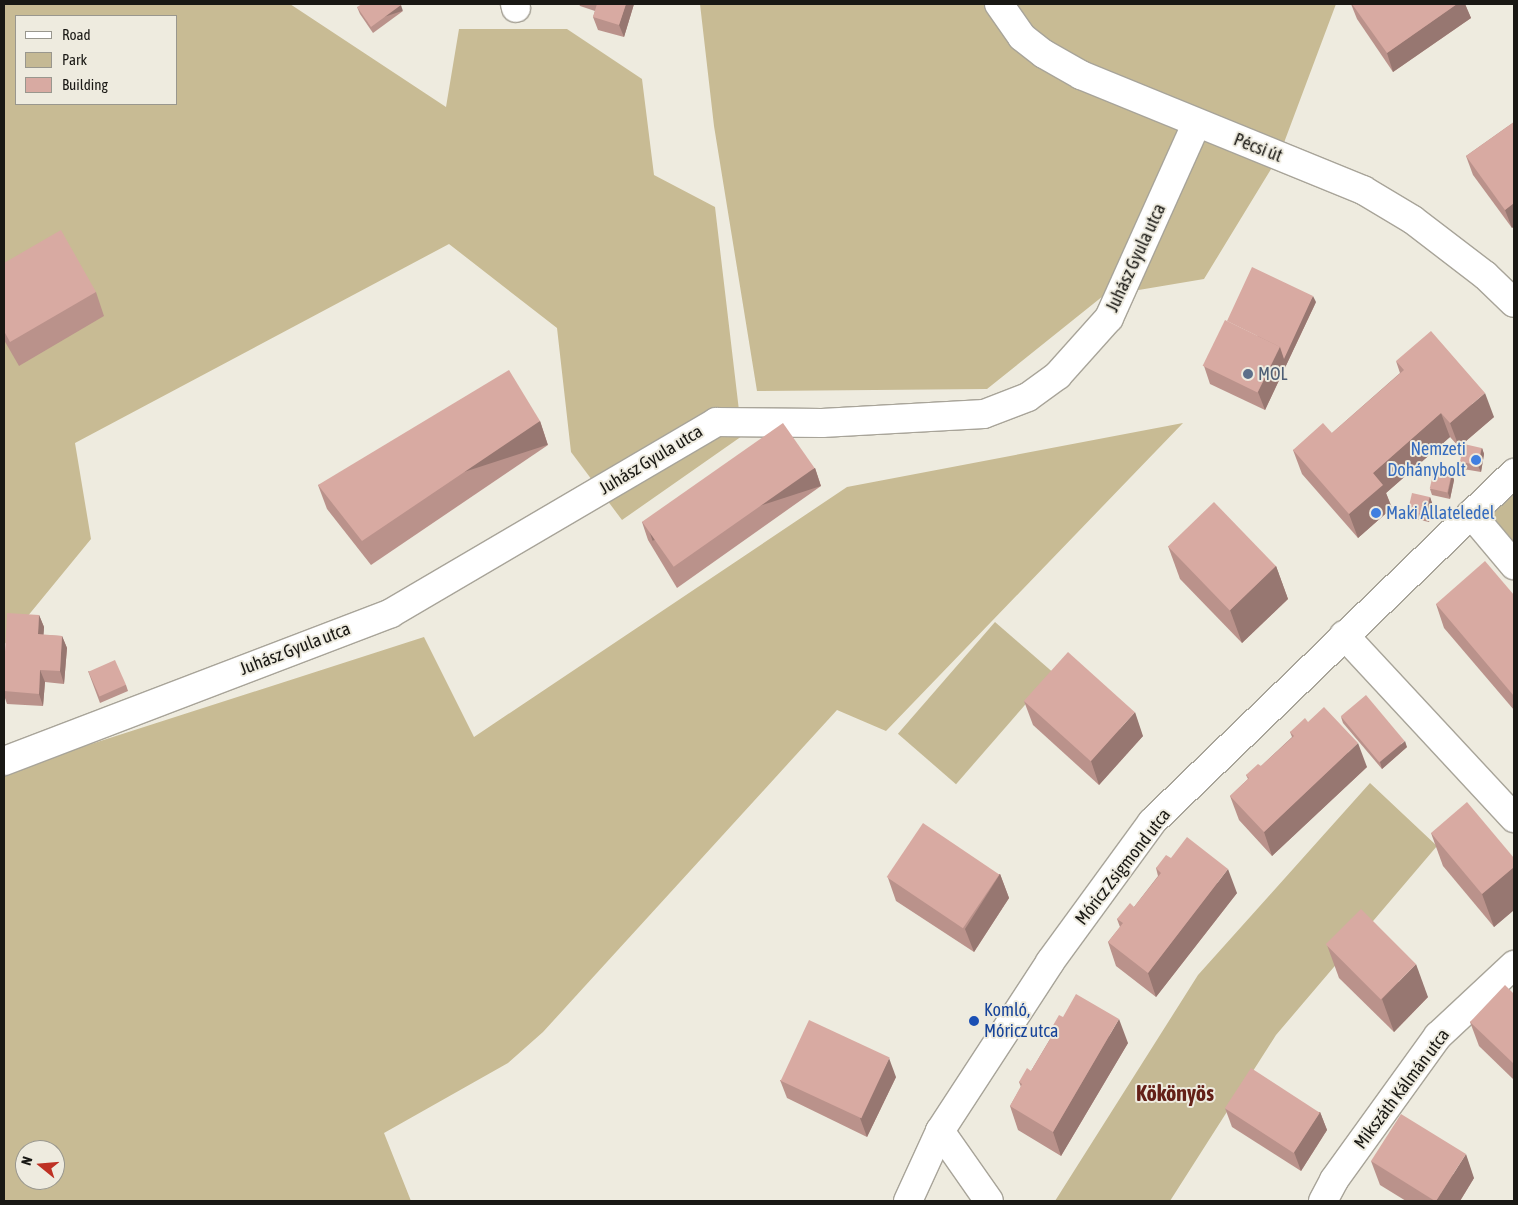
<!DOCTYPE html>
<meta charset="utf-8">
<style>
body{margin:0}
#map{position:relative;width:1518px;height:1205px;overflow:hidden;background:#eeebdf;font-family:"Asap Condensed",sans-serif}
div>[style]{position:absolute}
.green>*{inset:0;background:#c5b994;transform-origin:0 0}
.forest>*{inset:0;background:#c8bb94}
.roads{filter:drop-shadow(1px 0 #a8a499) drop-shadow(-1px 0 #a8a499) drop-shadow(0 1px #a8a499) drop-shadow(0 -1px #a8a499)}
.street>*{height:28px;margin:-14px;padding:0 14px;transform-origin:14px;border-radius:14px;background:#fff}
.secondary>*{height:28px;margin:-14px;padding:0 14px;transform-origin:14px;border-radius:14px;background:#fff}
.wall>*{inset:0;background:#ba928b}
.shaded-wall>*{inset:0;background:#977771;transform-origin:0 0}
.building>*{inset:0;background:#d8aaa2;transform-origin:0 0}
.dots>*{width:14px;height:14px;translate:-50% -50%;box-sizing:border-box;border:2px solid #eeebdf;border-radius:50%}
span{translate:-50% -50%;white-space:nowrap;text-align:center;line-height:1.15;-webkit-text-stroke:4px #eeebdf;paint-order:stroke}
.street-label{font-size:18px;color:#191814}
.service-label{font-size:18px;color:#4e5e75}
.left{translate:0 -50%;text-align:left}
.shop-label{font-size:18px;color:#366cbe}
.right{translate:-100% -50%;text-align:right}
.transit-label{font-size:18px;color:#164399}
.district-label{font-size:22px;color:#642018;font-weight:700}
.frame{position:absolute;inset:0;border:5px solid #191814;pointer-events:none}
.legend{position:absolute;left:15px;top:15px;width:162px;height:90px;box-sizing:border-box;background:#eeebdf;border:1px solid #99978e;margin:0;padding:6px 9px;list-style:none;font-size:15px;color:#191814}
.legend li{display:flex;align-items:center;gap:10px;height:25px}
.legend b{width:25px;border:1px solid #99978e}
.north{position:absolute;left:15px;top:1140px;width:50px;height:50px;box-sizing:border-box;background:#eeebdf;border:1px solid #99978e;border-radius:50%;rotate:287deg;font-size:14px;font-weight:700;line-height:20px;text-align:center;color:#191814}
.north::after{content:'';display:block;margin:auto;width:18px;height:22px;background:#be3124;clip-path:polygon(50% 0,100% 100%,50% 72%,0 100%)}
</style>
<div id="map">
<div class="green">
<i style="clip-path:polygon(1514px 473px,1514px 565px,1471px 514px)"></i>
<i style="left:995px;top:622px;width:77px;height:148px;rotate:41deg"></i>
<i style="clip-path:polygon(1370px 783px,1437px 846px,1276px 1035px,1170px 1201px,1055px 1201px,1198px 975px)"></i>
</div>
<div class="forest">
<i style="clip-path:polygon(evenodd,4px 4px,290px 4px,446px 107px,459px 29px,567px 29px,642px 79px,654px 175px,715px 207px,742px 436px,622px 520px,571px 452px,557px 328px,449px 244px,75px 443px,91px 539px,4px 645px,4px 4px,16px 16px,176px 16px,176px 104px,16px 104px,16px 16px)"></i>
<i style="clip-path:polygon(700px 4px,1336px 4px,1279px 156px,1204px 279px,1103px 296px,987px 389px,757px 391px,714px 126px)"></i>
<i style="clip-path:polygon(evenodd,1183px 423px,886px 731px,837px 710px,543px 1032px,508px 1063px,384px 1133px,411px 1201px,4px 1201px,4px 772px,424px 637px,474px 737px,847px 487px,1183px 423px,25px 1150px,55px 1150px,55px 1180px,25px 1180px,25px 1150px)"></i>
</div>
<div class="roads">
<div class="street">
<i style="left:515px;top:4px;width:4px;rotate:76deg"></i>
<i style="left:1471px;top:514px;width:67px;rotate:49.9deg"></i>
<i style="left:1344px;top:635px;width:250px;rotate:47.1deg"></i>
<i style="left:4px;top:761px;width:414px;rotate:-20.9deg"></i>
<i style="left:391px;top:613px;width:377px;rotate:-30.4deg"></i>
<i style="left:716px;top:422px;width:106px;rotate:0.5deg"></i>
<i style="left:822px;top:423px;width:162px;rotate:-3.2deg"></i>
<i style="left:984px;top:414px;width:47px;rotate:-21.1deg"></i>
<i style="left:1028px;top:397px;width:37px;rotate:-36deg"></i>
<i style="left:1058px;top:375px;width:76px;rotate:-48.2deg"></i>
<i style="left:1109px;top:318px;width:213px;rotate:-65.8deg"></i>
<i style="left:940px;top:1131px;width:85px;rotate:55deg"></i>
<i style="left:908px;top:1201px;width:77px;rotate:-65.4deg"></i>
<i style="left:940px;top:1131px;width:202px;rotate:-56.9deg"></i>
<i style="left:1050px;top:962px;width:173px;rotate:-53.9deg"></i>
<i style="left:1152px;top:822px;width:503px;rotate:-43.95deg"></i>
<i style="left:1323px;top:1201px;width:24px;rotate:-62deg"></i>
<i style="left:1334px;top:1180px;width:178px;rotate:-54.2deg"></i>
<i style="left:1438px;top:1036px;width:104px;rotate:-43.1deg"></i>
</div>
<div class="secondary">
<i style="left:999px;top:4px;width:40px;rotate:55.1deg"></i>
<i style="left:1022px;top:37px;width:28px;rotate:38deg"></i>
<i style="left:1044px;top:54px;width:43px;rotate:29.6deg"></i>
<i style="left:1081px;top:75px;width:305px;rotate:22.2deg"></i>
<i style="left:1363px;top:190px;width:58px;rotate:31deg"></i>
<i style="left:1413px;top:220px;width:91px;rotate:37.4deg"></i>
<i style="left:1485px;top:275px;width:40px;rotate:44deg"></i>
</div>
</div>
<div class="wall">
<i style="clip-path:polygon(579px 4px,634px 4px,624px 37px,598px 30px,593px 17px,595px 11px,580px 6px)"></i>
<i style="clip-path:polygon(1351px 4px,1465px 4px,1471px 18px,1393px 72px,1357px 19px)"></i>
<i style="clip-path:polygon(357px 7px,403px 11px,373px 33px,360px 14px)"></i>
<i style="clip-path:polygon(1514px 122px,1514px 226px,1512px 228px,1473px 175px,1466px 156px)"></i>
<i style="clip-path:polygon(4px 263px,96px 292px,104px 316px,19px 366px,4px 340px)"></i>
<i style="clip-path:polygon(1316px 302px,1265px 410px,1210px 384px,1204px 366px)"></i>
<i style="clip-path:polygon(1396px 361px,1494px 417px,1459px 447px,1450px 437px,1386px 493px,1392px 508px,1358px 538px,1302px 474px,1293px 450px,1332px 433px,1400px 373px)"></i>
<i style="clip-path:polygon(540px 421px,548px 445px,371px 565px,327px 509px,318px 485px)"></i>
<i style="clip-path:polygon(1482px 448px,1484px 454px,1481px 472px,1463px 469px,1460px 462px)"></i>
<i style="clip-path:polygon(815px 468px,821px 486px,677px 588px,648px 540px,642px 522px)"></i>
<i style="clip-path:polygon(1452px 474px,1454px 480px,1450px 499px,1432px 495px,1430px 489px)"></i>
<i style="clip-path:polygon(1430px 497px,1432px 503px,1429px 522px,1411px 518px,1408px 511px)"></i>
<i style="clip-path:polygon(1168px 546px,1276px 566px,1288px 599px,1242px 643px,1180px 579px)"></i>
<i style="clip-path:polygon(1514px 595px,1514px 710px,1444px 628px,1436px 604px)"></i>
<i style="clip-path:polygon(39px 615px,44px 627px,43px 635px,62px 636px,67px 648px,64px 684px,45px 682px,43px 706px,7px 704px,4px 695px,4px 671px)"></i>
<i style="clip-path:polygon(88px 671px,126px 685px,128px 691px,100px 703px)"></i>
<i style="clip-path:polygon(1024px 701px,1143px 736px,1099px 785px,1033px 725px)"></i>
<i style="clip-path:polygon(1341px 717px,1407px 747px,1382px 769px,1343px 723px)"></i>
<i style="clip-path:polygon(1308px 722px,1367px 767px,1272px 856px,1239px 820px,1230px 796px,1248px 779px,1246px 775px,1261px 766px,1292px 737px,1290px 732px)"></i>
<i style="clip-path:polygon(1431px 833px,1514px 858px,1514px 910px,1494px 927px,1443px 866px)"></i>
<i style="clip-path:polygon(1171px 858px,1237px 893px,1156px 997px,1116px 966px,1108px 942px,1120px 927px,1117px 919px,1134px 907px,1158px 876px,1156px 868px)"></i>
<i style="clip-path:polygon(1000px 874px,1009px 898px,974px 952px,896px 901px,888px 878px)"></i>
<i style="clip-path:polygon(1327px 945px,1428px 997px,1394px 1032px,1339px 978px)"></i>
<i style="clip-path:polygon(1514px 994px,1514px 1080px,1479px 1046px,1470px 1022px)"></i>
<i style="clip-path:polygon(1063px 1017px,1128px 1043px,1061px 1156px,1018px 1130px,1010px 1106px,1021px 1087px,1019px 1082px,1031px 1071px,1053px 1034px,1051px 1029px)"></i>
<i style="clip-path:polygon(896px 1077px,867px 1137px,787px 1098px,780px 1080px)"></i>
<i style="clip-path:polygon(1225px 1108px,1320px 1112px,1327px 1130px,1301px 1171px,1232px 1127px)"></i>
<i style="clip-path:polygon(1371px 1161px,1474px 1178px,1460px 1201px,1406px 1201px,1380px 1185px)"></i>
</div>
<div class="shaded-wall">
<i style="clip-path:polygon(626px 4px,634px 4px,624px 37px,619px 25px)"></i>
<i style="clip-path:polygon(1457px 4px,1465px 4px,1471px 18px,1393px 72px,1387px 53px)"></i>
<i style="left:401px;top:5px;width:6px;height:37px;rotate:72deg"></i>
<i style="clip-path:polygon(1514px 203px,1514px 226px,1512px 228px,1505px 210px)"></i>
<i style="clip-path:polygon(1313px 296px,1316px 302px,1265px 410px,1258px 392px,1280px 347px)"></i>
<i style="clip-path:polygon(1485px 393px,1494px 417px,1459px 447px,1450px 423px)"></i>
<i style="clip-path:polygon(1441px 413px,1450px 437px,1386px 493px,1392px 508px,1358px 538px,1349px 514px,1373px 473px)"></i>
<i style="left:540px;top:421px;width:25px;height:215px;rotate:72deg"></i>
<i style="clip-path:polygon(1482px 448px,1484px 454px,1481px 472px,1478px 466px)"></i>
<i style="left:815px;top:468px;width:19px;height:177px;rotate:72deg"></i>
<i style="clip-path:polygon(1452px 474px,1454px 480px,1450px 499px,1448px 493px)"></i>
<i style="clip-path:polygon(1430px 497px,1432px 503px,1429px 522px,1426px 515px)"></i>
<i style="clip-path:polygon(1276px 566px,1288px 599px,1242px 643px,1230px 610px)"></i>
<i style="clip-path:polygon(39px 615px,44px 627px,43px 647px,38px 634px)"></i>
<i style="clip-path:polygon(62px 636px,67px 648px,64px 684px,60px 671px)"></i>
<i style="clip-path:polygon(40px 670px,45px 682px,43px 706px,39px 694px)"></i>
<i style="clip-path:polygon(1135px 712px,1143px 736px,1099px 785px,1091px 761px)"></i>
<i style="clip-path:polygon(1405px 741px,1407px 747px,1382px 769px,1380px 762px)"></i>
<i style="clip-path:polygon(1358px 743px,1367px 767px,1272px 856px,1264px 832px)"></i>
<i style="clip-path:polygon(1514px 867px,1514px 910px,1494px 927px,1482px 894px)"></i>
<i style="clip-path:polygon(1228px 869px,1237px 893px,1156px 997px,1148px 973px)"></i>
<i style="clip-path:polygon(1000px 874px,1009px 898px,974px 952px,965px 929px)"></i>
<i style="clip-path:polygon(1416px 964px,1428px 997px,1394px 1032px,1382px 999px)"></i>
<i style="clip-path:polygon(1119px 1019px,1128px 1043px,1061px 1156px,1053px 1132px)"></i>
<i style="clip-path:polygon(889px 1058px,896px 1077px,867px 1137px,860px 1118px)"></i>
<i style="clip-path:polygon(1320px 1112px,1327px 1130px,1301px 1171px,1294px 1152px)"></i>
<i style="clip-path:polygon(1466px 1154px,1474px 1178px,1460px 1201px,1436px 1201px)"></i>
</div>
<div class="building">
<i style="clip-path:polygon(362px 4px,400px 4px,401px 5px,371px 27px,357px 7px)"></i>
<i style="clip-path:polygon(597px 4px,626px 4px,619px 25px,593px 17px)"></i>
<i style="clip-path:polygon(1352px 4px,1457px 4px,1387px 53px)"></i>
<i style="clip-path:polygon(1514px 122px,1514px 203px,1505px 210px,1466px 156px)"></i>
<i style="clip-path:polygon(61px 230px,96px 292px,10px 342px,4px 331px,4px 263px)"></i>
<i style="clip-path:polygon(1252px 267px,1313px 296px,1284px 359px,1280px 347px,1227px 321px)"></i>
<i style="left:1225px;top:320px;width:61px;height:51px;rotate:26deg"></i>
<i style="clip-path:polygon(1431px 331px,1485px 393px,1450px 423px,1441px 413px,1373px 473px,1383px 485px,1349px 514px,1293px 450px,1323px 423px,1332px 433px,1404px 370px,1396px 361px)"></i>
<i style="clip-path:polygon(509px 370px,540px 421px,362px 541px,318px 485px)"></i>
<i style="left:783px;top:423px;width:55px;height:172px;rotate:55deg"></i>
<i style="left:1464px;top:444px;width:18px;height:18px;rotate:13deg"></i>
<i style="left:1434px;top:470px;width:18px;height:19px;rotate:13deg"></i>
<i style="left:1412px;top:493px;width:18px;height:18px;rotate:13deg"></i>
<i style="left:1214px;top:502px;width:89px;height:64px;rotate:46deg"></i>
<i style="clip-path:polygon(1485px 561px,1514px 595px,1514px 696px,1436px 604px)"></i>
<i style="clip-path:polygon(7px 613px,39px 615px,38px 634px,62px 636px,60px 671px,40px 670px,39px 694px,4px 691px,4px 671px)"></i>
<i style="left:1068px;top:652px;width:90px;height:66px;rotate:42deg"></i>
<i style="left:115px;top:660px;width:27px;height:29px;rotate:66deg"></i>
<i style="left:1366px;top:695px;width:60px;height:33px;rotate:50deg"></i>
<i style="clip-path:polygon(1324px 707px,1358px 743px,1264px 832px,1230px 796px,1249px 778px,1246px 775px,1258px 764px,1261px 766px,1294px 736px,1290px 732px,1305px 718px,1308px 722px)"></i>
<i style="clip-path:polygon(1467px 802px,1514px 858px,1514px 867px,1482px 894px,1431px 833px)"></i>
<i style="left:923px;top:823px;width:92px;height:65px;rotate:34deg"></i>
<i style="clip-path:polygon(1187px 837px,1228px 869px,1148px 973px,1108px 942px,1123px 923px,1117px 919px,1130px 903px,1134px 907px,1161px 873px,1156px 868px,1166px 855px,1171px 858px)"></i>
<i style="left:1361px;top:909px;width:78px;height:50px;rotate:45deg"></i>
<i style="clip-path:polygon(1505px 985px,1514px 994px,1514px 1064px,1470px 1022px)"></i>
<i style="clip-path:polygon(1076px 994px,1119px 1019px,1053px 1132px,1010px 1106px,1022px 1084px,1019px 1082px,1027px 1068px,1031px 1071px,1055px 1031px,1051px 1029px,1059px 1015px,1063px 1017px)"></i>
<i style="left:809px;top:1020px;width:89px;height:67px;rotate:25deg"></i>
<i style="left:1251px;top:1068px;width:82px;height:48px;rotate:33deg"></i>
<i style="clip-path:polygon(1401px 1114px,1466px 1154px,1436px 1201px,1435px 1201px,1371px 1161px)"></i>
</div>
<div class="dots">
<i style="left:1248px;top:374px;background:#5c6f8a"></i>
<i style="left:1476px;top:460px;background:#3f7fe0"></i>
<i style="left:1376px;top:513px;background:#3f7fe0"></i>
<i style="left:974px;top:1021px;background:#1a4fb4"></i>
</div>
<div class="street-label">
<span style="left:1258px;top:148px;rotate:21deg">Pécsi út</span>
<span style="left:1136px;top:258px;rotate:-65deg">Juhász Gyula utca</span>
<span style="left:651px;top:460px;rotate:-31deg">Juhász Gyula utca</span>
<span style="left:295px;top:649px;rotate:-21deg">Juhász Gyula utca</span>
<span style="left:1123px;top:867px;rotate:-52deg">Móricz Zsigmond utca</span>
<span style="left:1402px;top:1089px;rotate:-53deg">Mikszáth Kálmán utca</span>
</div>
<div class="service-label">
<span class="left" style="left:1258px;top:374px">MOL</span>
</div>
<div class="shop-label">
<span class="right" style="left:1466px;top:460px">Nemzeti<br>Dohánybolt</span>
<span class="left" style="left:1386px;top:513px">Maki Állateledel</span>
</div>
<div class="transit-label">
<span class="left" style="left:984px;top:1021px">Komló,<br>Móricz utca</span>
</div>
<div class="district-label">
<span style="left:1175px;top:1094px">Kökönyös</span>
</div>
<div class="frame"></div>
<ul class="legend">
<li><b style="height:6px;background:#fff"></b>Road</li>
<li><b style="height:14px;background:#c5b994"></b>Park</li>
<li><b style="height:14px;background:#d8aaa2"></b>Building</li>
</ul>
<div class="north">N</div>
</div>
